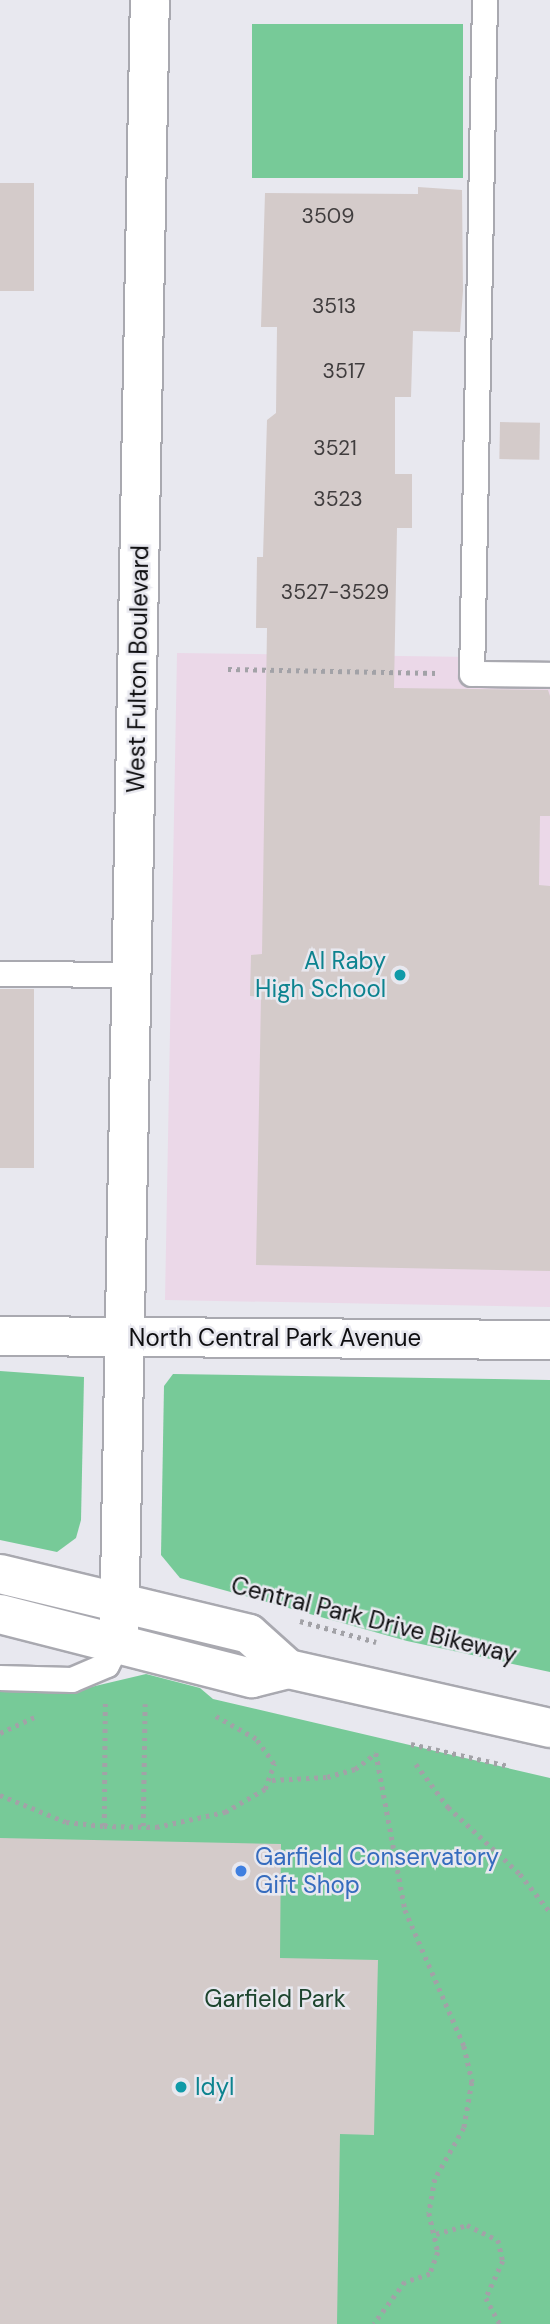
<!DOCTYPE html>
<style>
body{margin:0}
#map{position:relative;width:550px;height:2324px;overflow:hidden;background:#e8e8ef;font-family:"DM Sans",sans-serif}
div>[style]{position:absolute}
.education>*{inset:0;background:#ebd8e8}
.green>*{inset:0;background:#77ca98;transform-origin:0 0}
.building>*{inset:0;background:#d4cbca;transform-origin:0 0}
.path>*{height:4.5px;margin-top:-2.25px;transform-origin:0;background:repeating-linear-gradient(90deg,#a2a2a7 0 3.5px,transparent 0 8.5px)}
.roads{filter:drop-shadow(2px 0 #a9a9b0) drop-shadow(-2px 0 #a9a9b0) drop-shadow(0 2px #a9a9b0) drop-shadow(0 -2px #a9a9b0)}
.service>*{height:24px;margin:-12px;padding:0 12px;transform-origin:12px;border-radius:12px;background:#fff}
.minor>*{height:38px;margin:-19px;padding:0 19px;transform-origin:19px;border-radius:19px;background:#fff}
.tertiary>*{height:38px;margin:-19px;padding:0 19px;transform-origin:19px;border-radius:19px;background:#fff}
.dots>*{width:19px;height:19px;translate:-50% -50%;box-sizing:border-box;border:4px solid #e8e8ef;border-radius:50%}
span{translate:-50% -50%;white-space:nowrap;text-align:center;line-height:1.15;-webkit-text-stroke:5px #e8e8ef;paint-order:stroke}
.number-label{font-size:21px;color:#403d3e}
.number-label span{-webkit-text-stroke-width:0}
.street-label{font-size:24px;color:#0e0e10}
.culture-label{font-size:24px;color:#0d838f}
.right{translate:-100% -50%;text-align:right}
.left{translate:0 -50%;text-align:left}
.shop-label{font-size:24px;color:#366cbe}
.park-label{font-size:24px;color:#1d452e}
</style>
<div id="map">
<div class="education">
<i style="clip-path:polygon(177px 653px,473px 657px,472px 673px,550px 675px,550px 1307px,165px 1300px)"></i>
</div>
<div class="green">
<i style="left:252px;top:24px;width:211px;height:154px"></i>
<i style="clip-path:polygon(0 1371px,84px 1377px,81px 1520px,76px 1538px,57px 1552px,0 1540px)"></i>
<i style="clip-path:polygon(173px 1374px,550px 1380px,550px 1672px,407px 1641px,180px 1578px,161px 1555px,164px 1386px)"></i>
<i style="clip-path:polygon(146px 1674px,200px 1688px,213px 1699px,550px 1778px,550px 2324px,0 2324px,0 1687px,74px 1691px)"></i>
</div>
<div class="building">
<i style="left:0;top:183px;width:34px;height:108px"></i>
<i style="clip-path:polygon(418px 187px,462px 190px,463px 291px,460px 332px,413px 331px,411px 397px,395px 397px,395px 474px,412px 474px,412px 528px,397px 528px,394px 688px,548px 690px,550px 696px,550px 816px,540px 816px,539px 885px,550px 886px,550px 1271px,256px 1265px,261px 997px,250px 996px,251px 955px,262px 954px,267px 628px,256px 628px,257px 557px,263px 557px,267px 420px,276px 413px,277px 327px,261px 327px,265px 193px,418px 194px)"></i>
<i style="left:500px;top:422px;width:40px;height:37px;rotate:1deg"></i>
<i style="left:0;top:989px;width:34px;height:179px"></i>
<i style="clip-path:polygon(0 1838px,281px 1844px,280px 1958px,378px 1960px,374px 2135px,340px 2134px,337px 2324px,0 2324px)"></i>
</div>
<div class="path">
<i style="left:228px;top:669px;width:209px;rotate:1.1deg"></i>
<i style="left:300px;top:1621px;width:79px;rotate:15.4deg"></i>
<i style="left:0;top:1733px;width:41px;rotate:-24.7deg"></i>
<i style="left:411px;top:1744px;width:100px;rotate:12.7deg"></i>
<i style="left:416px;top:1764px;width:54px;rotate:53.3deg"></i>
<i style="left:448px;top:1807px;width:98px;rotate:42.9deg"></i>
<i style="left:520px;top:1874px;width:48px;rotate:51.7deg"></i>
<i style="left:272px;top:1780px;width:55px;rotate:-3.1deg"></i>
<i style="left:327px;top:1777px;width:29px;rotate:-16deg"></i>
<i style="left:355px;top:1769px;width:26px;rotate:-37deg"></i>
<i style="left:376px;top:1753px;width:160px;rotate:79.5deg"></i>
<i style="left:405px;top:1910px;width:148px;rotate:66.5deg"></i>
<i style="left:464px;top:2046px;width:37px;rotate:77deg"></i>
<i style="left:472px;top:2082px;width:47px;rotate:99.9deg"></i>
<i style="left:464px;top:2128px;width:59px;rotate:119.6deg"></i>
<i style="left:435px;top:2179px;width:35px;rotate:100deg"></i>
<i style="left:429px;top:2213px;width:40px;rotate:77deg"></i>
<i style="left:438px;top:2252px;width:23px;rotate:110deg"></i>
<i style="left:430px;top:2274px;width:26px;rotate:162deg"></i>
<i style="left:405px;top:2282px;width:52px;rotate:126.4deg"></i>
<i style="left:0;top:1795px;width:71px;rotate:22.2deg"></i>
<i style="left:66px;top:1822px;width:38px;rotate:6deg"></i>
<i style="left:104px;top:1826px;width:52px;rotate:1.1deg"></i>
<i style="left:156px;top:1827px;width:71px;rotate:-12.3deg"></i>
<i style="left:225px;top:1812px;width:46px;rotate:-29.9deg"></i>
<i style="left:265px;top:1789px;width:27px;rotate:-70deg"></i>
<i style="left:274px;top:1764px;width:31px;rotate:-126deg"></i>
<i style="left:256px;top:1739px;width:49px;rotate:-150.8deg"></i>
<i style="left:104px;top:1826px;width:123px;rotate:-89.5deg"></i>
<i style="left:143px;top:1826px;width:122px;rotate:-89.1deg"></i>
<i style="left:436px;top:2234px;width:32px;rotate:-16deg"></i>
<i style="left:467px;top:2225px;width:34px;rotate:26deg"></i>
<i style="left:498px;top:2240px;width:22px;rotate:77deg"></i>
<i style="left:503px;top:2261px;width:41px;rotate:114.7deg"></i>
<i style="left:486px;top:2298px;width:30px;rotate:62deg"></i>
</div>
<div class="roads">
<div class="service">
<i style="left:485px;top:0;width:674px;rotate:91.1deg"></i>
<i style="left:472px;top:674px;width:78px;rotate:0.7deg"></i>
<i style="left:0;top:974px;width:133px;rotate:0.4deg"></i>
<i style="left:0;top:1678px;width:72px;rotate:1.6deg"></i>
<i style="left:72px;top:1680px;width:38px;rotate:-23deg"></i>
<i style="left:107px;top:1665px;width:26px;rotate:-62deg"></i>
</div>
<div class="minor">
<i style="left:0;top:1336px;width:550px;rotate:0.42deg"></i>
<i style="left:119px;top:1637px;width:1637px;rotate:-88.92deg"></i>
</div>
<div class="tertiary">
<i style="left:0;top:1574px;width:256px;rotate:13.5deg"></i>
<i style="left:249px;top:1634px;width:52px;rotate:41.9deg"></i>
<i style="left:288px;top:1669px;width:269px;rotate:12.7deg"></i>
<i style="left:0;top:1614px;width:260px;rotate:14.3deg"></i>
<i style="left:252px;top:1678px;width:37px;rotate:-14deg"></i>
</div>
</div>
<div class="dots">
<i style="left:400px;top:975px;background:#0f9aa8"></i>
<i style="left:241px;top:1871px;background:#3f7fe0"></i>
<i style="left:181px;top:2087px;background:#0f9aa8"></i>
</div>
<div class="number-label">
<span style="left:328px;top:216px">3509</span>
<span style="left:334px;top:306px">3513</span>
<span style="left:344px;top:371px">3517</span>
<span style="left:335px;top:448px">3521</span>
<span style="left:338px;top:499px">3523</span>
<span style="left:335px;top:592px">3527-3529</span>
</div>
<div class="street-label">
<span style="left:138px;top:669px;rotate:-89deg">West Fulton Boulevard</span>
<span style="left:275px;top:1338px">North Central Park Avenue</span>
<span style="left:374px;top:1620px;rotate:14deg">Central Park Drive Bikeway</span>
</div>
<div class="culture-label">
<span class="right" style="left:386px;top:975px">Al Raby<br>High School</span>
<span class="left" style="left:195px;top:2087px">Idyl</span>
</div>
<div class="shop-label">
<span class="left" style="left:255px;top:1871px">Garfield Conservatory<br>Gift Shop</span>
</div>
<div class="park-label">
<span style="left:275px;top:1999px">Garfield Park</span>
</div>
</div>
